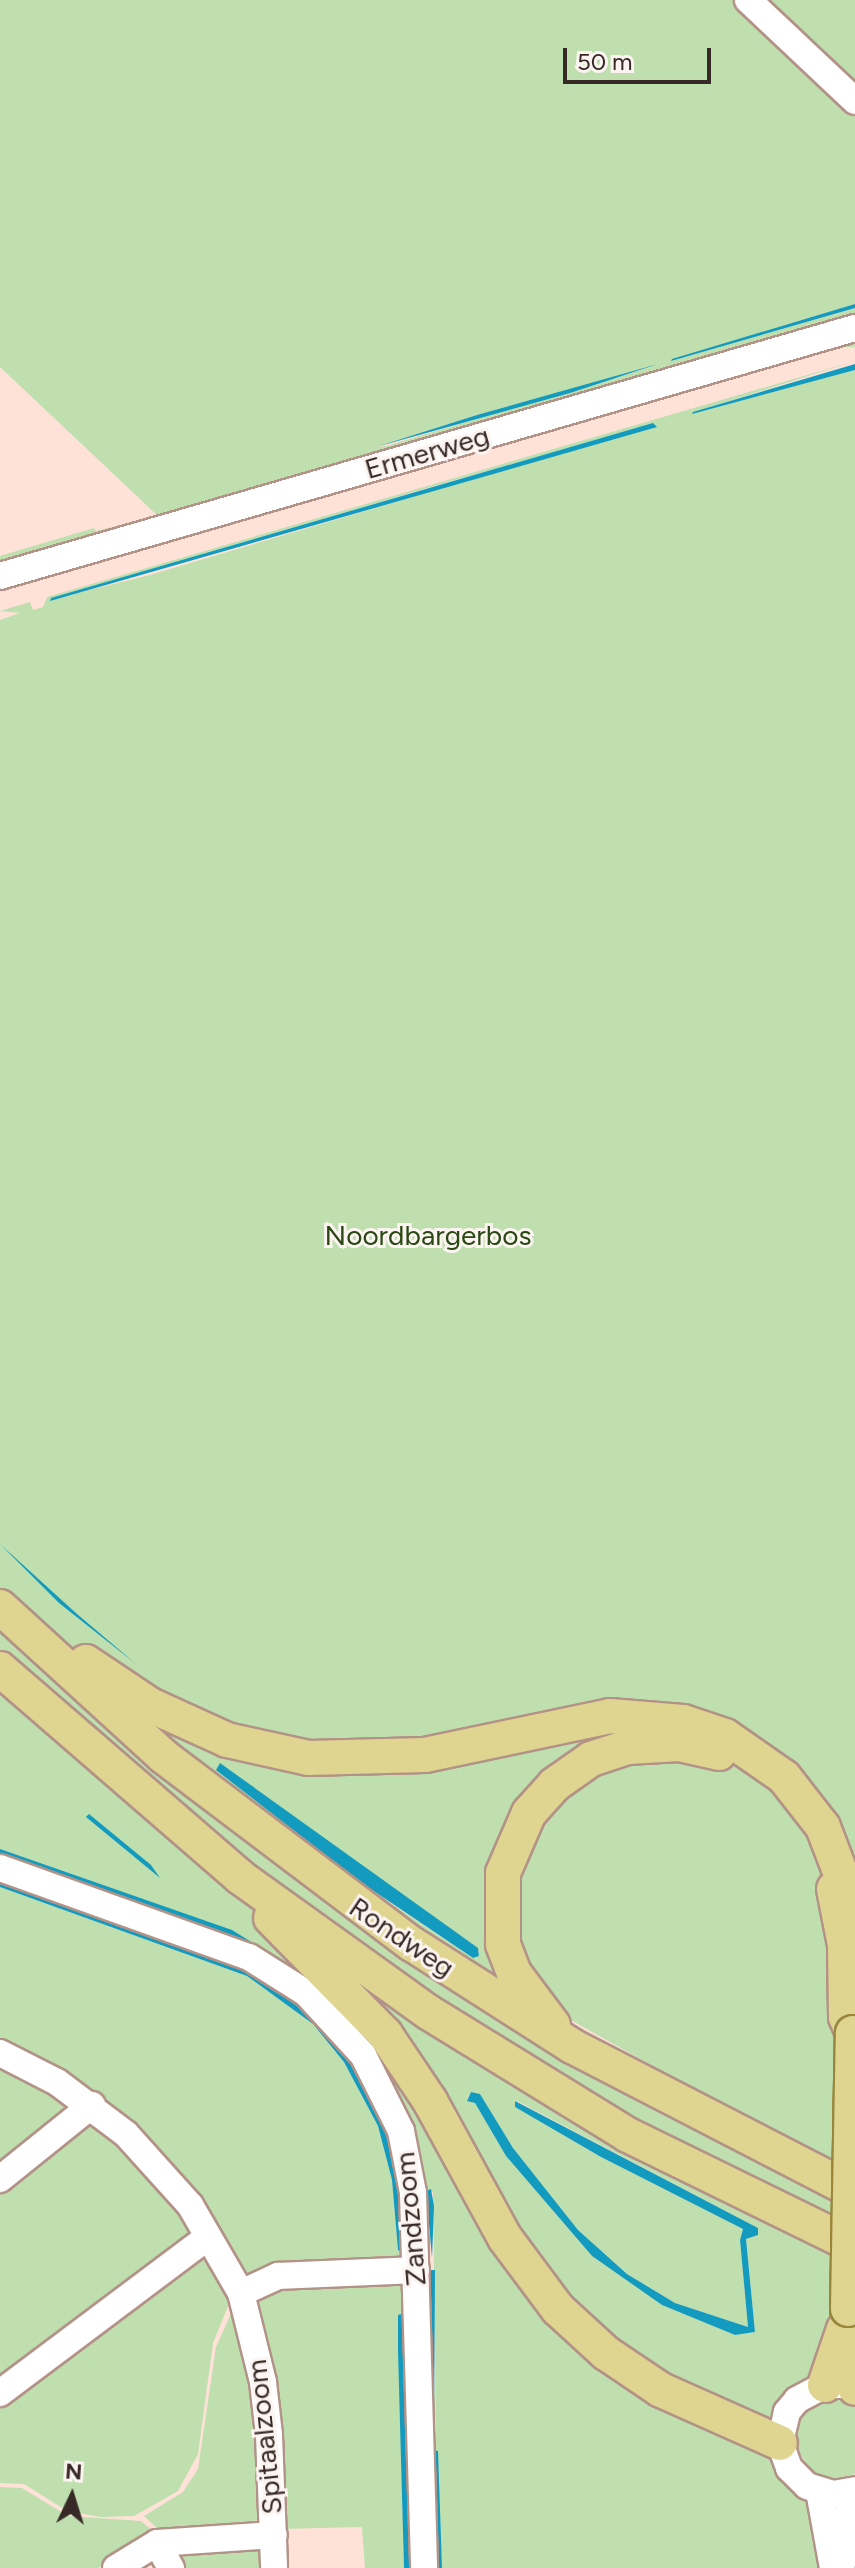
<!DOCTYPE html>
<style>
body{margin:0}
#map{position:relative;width:855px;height:2568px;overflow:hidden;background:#fee2d8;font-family:Figtree,sans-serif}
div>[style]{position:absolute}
.green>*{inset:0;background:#bfdfaf;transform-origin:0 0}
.water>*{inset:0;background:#139bbf}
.roads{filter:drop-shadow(2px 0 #b39287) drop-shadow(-2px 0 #b39287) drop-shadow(0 2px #b39287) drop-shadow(0 -2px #b39287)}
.minor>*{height:26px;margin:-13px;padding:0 13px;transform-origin:13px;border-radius:13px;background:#fff}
.major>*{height:34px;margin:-17px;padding:0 17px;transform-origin:17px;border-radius:17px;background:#e0d491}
.bridges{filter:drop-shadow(2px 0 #98863c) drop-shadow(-2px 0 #98863c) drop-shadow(0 2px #98863c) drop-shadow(0 -2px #98863c)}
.major-bridge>*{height:34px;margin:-17px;padding:0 17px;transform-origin:17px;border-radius:17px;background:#e0d491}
span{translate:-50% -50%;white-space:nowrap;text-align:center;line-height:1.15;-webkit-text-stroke:6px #fbf4f1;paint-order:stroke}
.street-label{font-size:28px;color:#372a26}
.park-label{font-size:28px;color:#294813}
.north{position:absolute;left:32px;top:2456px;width:80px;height:80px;-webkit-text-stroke:6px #fbf4f1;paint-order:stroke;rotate:4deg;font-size:22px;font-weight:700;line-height:32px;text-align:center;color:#372a26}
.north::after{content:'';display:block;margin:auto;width:28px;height:36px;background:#372a26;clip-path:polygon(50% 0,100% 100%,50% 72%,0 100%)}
.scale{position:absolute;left:563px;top:48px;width:148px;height:36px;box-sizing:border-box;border:4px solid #372a26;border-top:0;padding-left:10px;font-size:24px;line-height:28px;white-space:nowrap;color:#372a26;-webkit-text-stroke:6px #fbf4f1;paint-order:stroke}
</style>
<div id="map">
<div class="green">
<i style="clip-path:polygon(evenodd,0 0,742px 0,855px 107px,855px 304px,671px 361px,855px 308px,855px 316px,0 567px,0 556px,94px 528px,96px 531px,158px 516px,0 367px,0 0,658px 365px,386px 446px,377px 447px,477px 415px,658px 365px)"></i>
<i style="clip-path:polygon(755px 0,855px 0,855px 95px)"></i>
<i style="left:855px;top:336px;width:11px;height:862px;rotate:90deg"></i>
<i style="clip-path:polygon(evenodd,855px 361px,692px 413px,855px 370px,855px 2154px,836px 2149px,855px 2158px,855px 2179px,560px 2014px,504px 1961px,526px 2005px,383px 1913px,385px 1939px,530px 2034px,697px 2129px,855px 2205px,855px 2233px,787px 2203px,601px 2106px,386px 1971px,387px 1999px,509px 2077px,619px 2142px,855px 2259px,855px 2285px,835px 2277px,837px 2319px,824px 2368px,790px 2396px,773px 2427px,666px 2386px,619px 2356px,572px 2316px,516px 2247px,401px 2047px,320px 1976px,363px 2019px,409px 2079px,499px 2242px,543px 2302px,582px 2341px,634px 2381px,765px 2443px,815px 2509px,823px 2568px,442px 2568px,435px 2449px,436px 2568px,429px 2568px,421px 2267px,430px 2267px,436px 2434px,433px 2192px,426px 2191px,430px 2262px,421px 2262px,413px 2159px,393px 2099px,369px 2054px,322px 2001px,255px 1955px,0 1863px,0 1856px,253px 1943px,0 1850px,0 620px,20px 613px,0 611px,30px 602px,33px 610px,43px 607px,47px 597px,855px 361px,658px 424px,150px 575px,49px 600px,451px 481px,658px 424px,855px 361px,382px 1885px,478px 1948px,479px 1956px,473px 1958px,383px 1898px,382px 1885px,855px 361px,279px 1953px,328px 1991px,390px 2065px,418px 2106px,480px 2223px,383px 2060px,338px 2006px,279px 1953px,855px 361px,471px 2092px,480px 2094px,513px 2148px,578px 2230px,627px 2274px,675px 2303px,748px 2327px,740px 2240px,743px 2229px,601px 2157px,515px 2107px,515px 2100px,758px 2228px,758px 2235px,746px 2239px,755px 2332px,735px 2335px,662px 2305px,592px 2256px,506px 2156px,475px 2103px,467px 2100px,471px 2092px)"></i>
<i style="clip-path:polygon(0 1873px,241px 1960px,315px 2008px,357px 2055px,391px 2119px,406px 2174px,412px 2258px,402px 2265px,275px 2269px,256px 2281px,237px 2277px,210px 2226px,155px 2153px,71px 2083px,0 2045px,0 1887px,247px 1976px,313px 2024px,344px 2062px,378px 2126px,392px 2180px,398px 2250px,404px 2254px,405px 2218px,391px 2145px,363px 2080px,321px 2025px,257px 1976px,0 1882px)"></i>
<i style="clip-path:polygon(0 2061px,62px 2098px,65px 2109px,0 2170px)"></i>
<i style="clip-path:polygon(97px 2122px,162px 2183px,191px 2231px,189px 2240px,0 2385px,0 2189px,81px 2124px)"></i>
<i style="clip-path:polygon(206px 2248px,231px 2299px,213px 2343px,198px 2454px,178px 2491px,134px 2516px,101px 2517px,67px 2511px,24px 2484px,0 2483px,0 2403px)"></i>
<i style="clip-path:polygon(403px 2280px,412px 2288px,401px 2441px,404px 2568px,365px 2568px,362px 2527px,280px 2529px,253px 2317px,260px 2295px,278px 2283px)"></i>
<i style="clip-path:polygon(234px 2307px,256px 2385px,260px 2520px,161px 2532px,144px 2516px,183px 2492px,198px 2469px,216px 2347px)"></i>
<i style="clip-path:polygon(839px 2397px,855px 2402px,855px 2474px,832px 2479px,811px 2471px,794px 2444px,796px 2423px,809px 2406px)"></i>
<i style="clip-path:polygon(0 2487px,22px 2488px,68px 2516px,141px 2521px,155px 2533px,98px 2568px,0 2568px)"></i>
<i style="clip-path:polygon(256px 2547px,266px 2568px,179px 2568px,185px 2553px)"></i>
</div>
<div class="water">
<i style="clip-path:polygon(855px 304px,855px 308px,671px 361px,672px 359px)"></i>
<i style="clip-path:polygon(658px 364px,570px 393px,376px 447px,477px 415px)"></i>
<i style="clip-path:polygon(855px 364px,855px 370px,692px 414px,693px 412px)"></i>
<i style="clip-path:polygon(653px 423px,657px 427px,50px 601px,51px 598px)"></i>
<i style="clip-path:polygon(0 1544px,77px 1614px,136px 1664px,59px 1603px)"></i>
<i style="clip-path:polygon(220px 1763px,478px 1948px,479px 1956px,473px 1958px,359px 1881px,216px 1770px)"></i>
<i style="clip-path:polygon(89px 1814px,151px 1865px,160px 1878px,86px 1817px)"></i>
<i style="clip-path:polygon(0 1849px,232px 1930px,253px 1943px,0 1856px)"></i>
<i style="clip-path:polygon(0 1882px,236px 1966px,303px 2009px,351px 2063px,383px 2123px,401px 2193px,404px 2254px,398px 2250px,392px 2180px,378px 2126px,344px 2062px,313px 2024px,247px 1976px,0 1887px)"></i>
<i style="clip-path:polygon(471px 2092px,480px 2094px,513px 2148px,578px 2230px,627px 2274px,675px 2303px,748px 2327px,740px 2240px,743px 2229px,601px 2157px,515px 2107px,515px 2101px,758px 2228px,758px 2235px,746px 2239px,755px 2332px,735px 2335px,662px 2305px,592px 2256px,506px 2156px,475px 2103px,467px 2101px)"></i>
<i style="clip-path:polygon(431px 2189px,434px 2206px,432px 2258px,426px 2191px)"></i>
<i style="clip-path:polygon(430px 2270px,435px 2270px,434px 2434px,433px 2432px)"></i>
<i style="clip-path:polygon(405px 2313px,411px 2568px,404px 2568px,398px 2351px,398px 2315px)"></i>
<i style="clip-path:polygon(433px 2450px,438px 2451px,442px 2568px,436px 2568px)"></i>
</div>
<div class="roads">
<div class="minor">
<i style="left:748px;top:0;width:147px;rotate:43.3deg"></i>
<i style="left:0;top:576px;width:890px;rotate:-16.18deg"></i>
<i style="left:0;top:1868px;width:264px;rotate:19.7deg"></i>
<i style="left:249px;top:1957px;width:67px;rotate:32.3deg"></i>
<i style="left:306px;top:1993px;width:84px;rotate:47.4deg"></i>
<i style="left:363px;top:2055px;width:85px;rotate:63.4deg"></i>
<i style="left:401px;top:2131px;width:63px;rotate:79deg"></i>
<i style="left:413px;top:2193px;width:375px;rotate:88.3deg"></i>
<i style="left:0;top:2053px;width:64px;rotate:27deg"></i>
<i style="left:57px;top:2082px;width:86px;rotate:37deg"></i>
<i style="left:126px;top:2134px;width:96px;rotate:48deg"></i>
<i style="left:190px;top:2205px;width:102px;rotate:59.9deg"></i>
<i style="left:241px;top:2293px;width:92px;rotate:76.1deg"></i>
<i style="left:263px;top:2382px;width:53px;rotate:83.5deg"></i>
<i style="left:269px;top:2435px;width:133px;rotate:87.8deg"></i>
<i style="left:0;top:2179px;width:118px;rotate:-38.8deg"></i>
<i style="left:241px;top:2293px;width:41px;rotate:-24.7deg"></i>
<i style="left:278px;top:2276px;width:138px;rotate:-2.5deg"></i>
<i style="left:843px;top:2385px;width:18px;rotate:180deg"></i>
<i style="left:825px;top:2385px;width:32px;rotate:152deg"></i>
<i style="left:797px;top:2400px;width:16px;rotate:130deg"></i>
<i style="left:787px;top:2412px;width:32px;rotate:103deg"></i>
<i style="left:780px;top:2443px;width:27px;rotate:70deg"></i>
<i style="left:789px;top:2468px;width:25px;rotate:45deg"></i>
<i style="left:807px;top:2486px;width:27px;rotate:17deg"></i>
<i style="left:833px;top:2494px;width:22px;rotate:-10deg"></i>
<i style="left:0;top:2393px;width:260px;rotate:-36.9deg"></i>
<i style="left:819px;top:2491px;width:78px;rotate:79.7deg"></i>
<i style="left:157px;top:2543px;width:29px;rotate:61deg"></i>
<i style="left:842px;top:2564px;width:71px;rotate:-83.6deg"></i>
<i style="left:116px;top:2568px;width:48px;rotate:-31.4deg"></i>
<i style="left:157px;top:2543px;width:117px;rotate:-3.9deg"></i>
</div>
<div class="major">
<i style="left:0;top:1607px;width:221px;rotate:42.4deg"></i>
<i style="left:163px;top:1756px;width:312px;rotate:37.1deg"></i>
<i style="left:412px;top:1944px;width:190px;rotate:32.5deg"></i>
<i style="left:572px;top:2046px;width:318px;rotate:27.3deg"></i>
<i style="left:86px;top:1662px;width:77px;rotate:33.9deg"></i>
<i style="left:150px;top:1705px;width:85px;rotate:24.4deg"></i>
<i style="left:227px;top:1740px;width:83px;rotate:12.5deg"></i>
<i style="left:308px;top:1758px;width:117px;rotate:-1.5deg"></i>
<i style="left:425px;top:1755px;width:189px;rotate:-11.9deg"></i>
<i style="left:610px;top:1716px;width:73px;rotate:4.7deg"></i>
<i style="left:683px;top:1722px;width:44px;rotate:18.4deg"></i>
<i style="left:725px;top:1736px;width:72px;rotate:34.8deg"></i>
<i style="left:784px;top:1777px;width:63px;rotate:52deg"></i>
<i style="left:823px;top:1827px;width:90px;rotate:69.1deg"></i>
<i style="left:0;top:1669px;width:318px;rotate:40.9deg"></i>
<i style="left:240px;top:1877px;width:231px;rotate:35.7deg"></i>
<i style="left:428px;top:2012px;width:235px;rotate:31.6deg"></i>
<i style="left:628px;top:2135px;width:253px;rotate:26.1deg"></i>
<i style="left:834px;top:1889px;width:57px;rotate:78.9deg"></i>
<i style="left:845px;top:1945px;width:72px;rotate:89.2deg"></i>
<i style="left:846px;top:2017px;width:17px;rotate:66deg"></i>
<i style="left:271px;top:1918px;width:163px;rotate:45.5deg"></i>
<i style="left:385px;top:2034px;width:81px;rotate:56.1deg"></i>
<i style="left:430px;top:2101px;width:156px;rotate:61.3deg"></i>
<i style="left:505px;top:2238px;width:89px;rotate:53.3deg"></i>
<i style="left:558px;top:2309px;width:65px;rotate:42.5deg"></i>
<i style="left:606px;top:2353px;width:66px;rotate:33.9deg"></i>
<i style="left:661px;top:2390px;width:130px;rotate:24deg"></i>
<i style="left:553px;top:2025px;width:65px;rotate:-126.9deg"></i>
<i style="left:514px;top:1973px;width:31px;rotate:-111deg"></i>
<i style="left:503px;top:1944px;width:71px;rotate:-90deg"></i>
<i style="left:503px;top:1873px;width:65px;rotate:-66.6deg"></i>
<i style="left:529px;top:1813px;width:38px;rotate:-48deg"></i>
<i style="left:554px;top:1785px;width:45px;rotate:-35.1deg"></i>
<i style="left:591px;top:1759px;width:39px;rotate:-18deg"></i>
<i style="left:628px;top:1747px;width:51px;rotate:-3.4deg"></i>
<i style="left:679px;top:1744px;width:41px;rotate:12.7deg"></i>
<i style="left:848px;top:2309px;width:79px;rotate:84.9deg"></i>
<i style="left:825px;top:2385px;width:59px;rotate:-71.3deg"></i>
</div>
</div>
<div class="bridges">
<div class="major-bridge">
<i style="left:848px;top:2309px;width:276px;rotate:-89deg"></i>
</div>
</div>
<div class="street-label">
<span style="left:427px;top:452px;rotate:-16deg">Ermerweg</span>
<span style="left:402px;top:1937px;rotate:34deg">Rondweg</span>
<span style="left:410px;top:2219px;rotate:-95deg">Zandzoom</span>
<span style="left:264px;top:2437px;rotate:-96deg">Spitaalzoom</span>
</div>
<div class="park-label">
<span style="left:428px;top:1235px">Noordbargerbos</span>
</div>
<div class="north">N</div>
<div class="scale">50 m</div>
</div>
